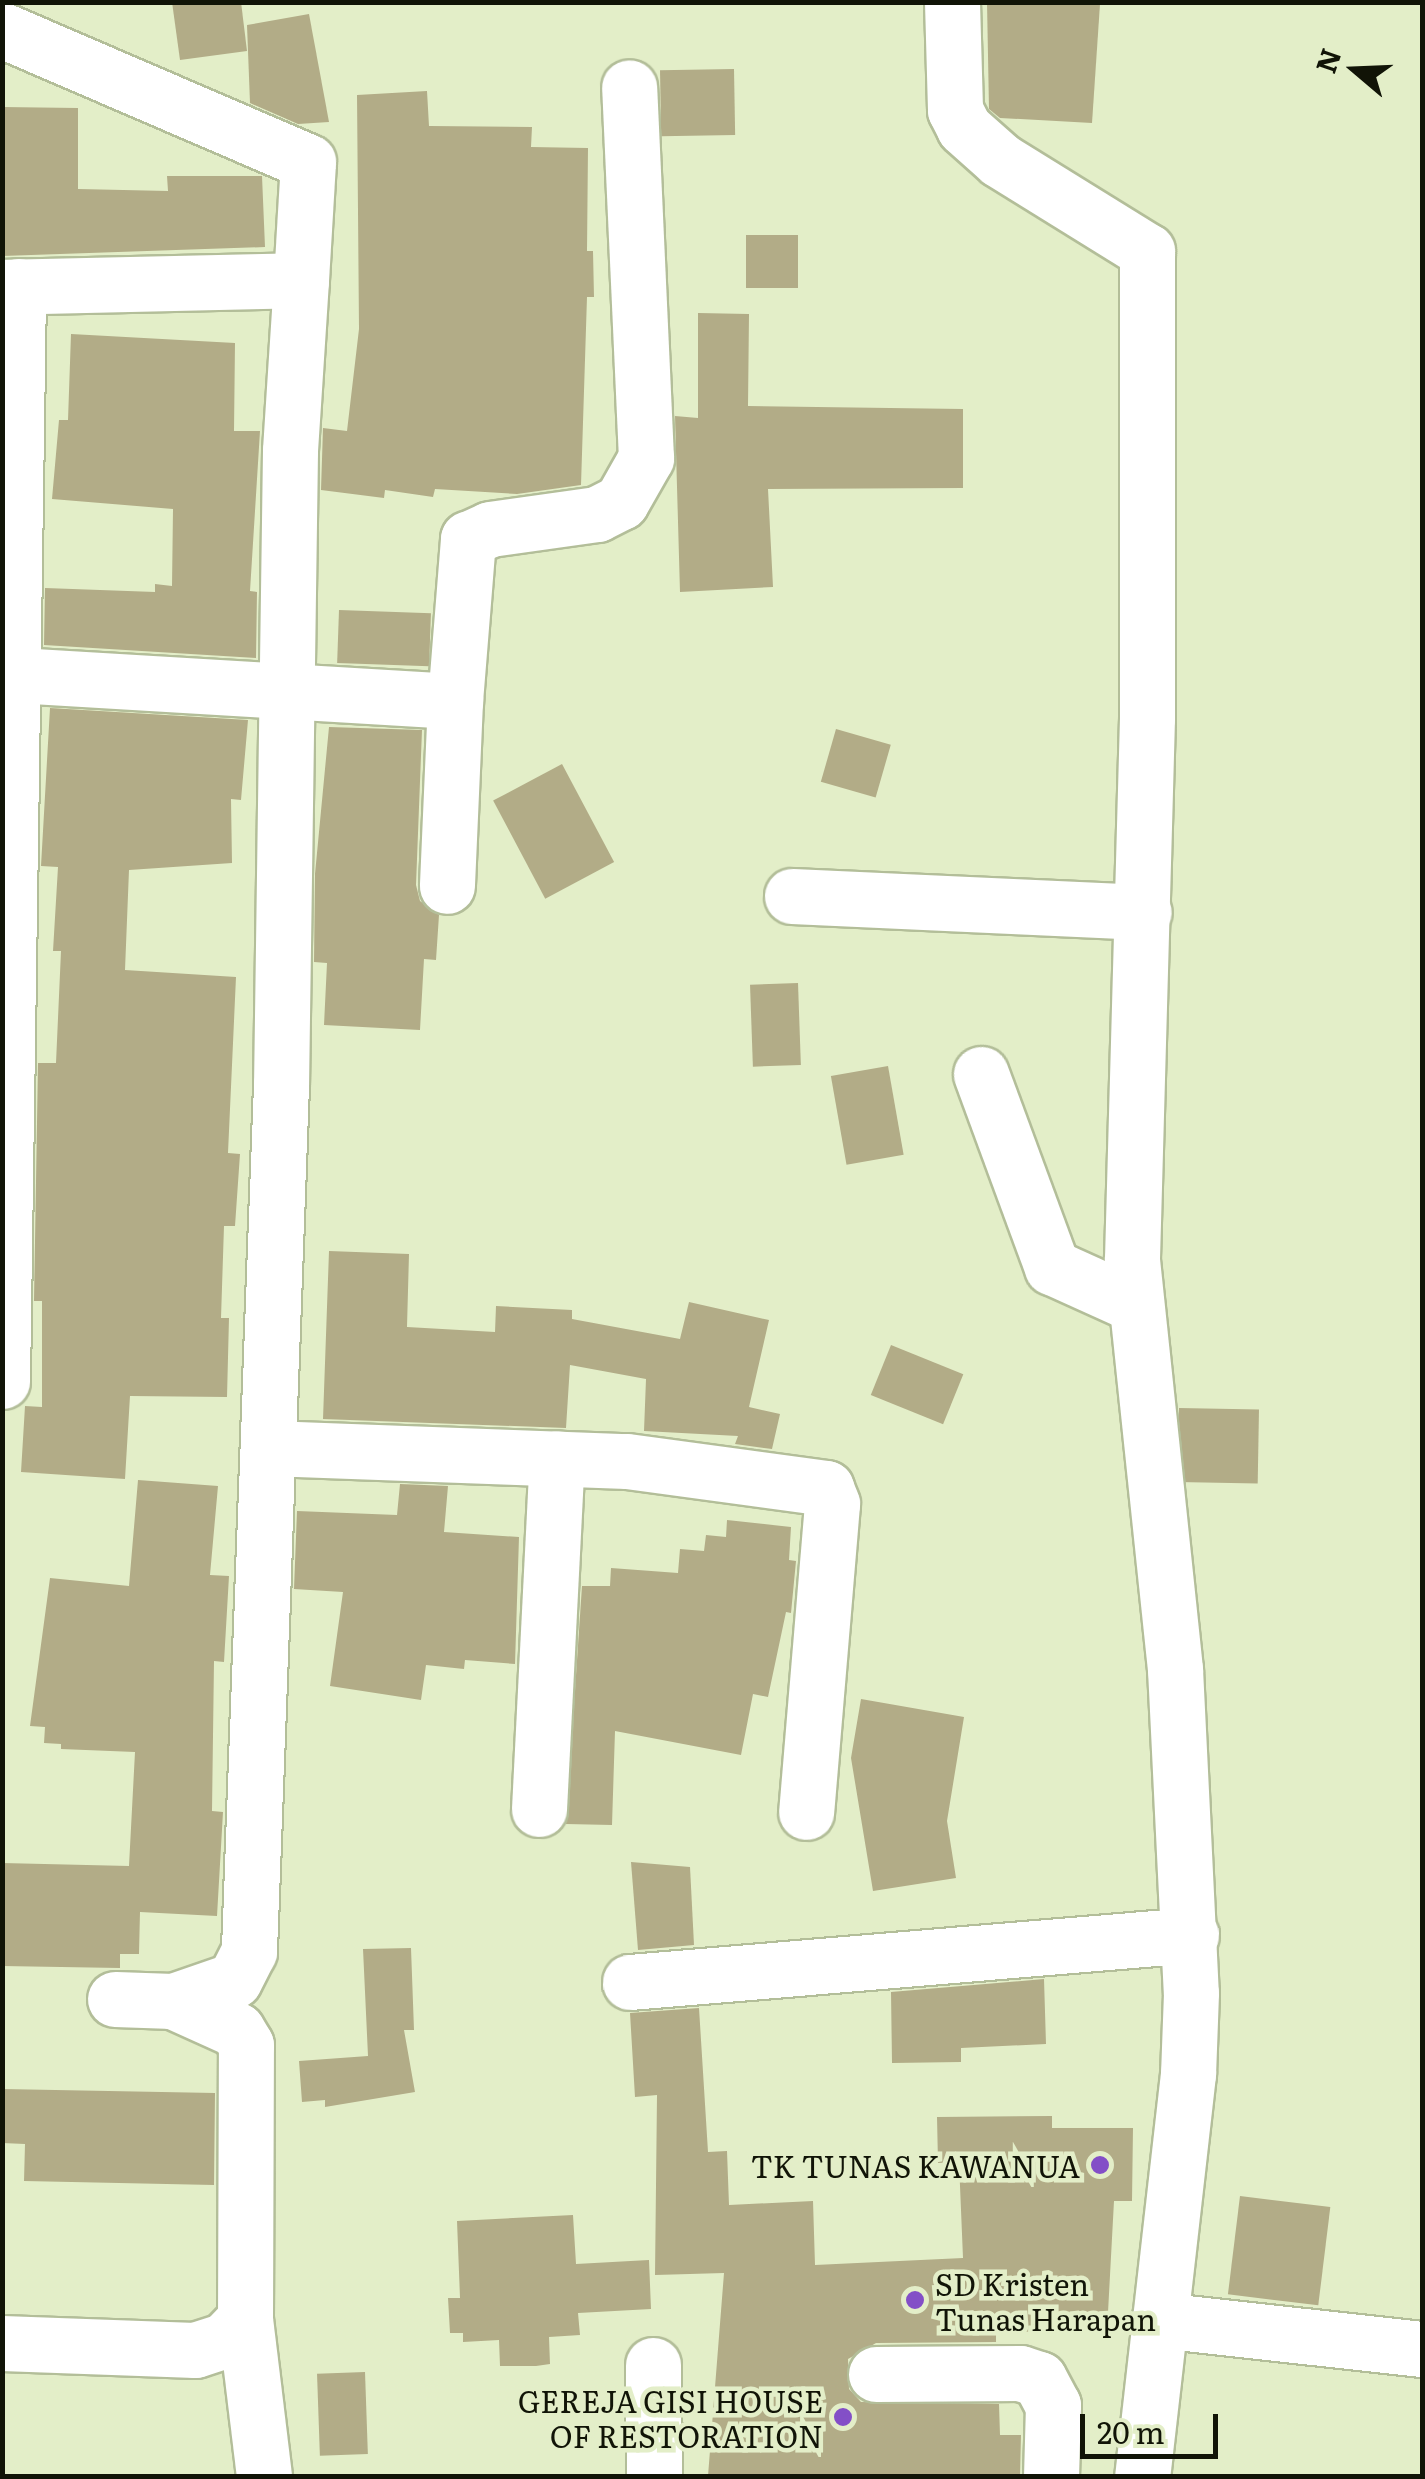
<!DOCTYPE html>
<style>
body{margin:0}
#map{position:relative;width:1425px;height:2479px;overflow:hidden;background:#e3eec8;font-family:Literata,serif}
div>[style]{position:absolute}
.building>*{inset:0;background:#b2ac87;transform-origin:0 0}
.roads{filter:drop-shadow(2px 0 #b3be99) drop-shadow(-2px 0 #b3be99) drop-shadow(0 2px #b3be99) drop-shadow(0 -2px #b3be99)}
.minor>*{height:55px;margin:-27.5px;padding:0 27.5px;transform-origin:27.5px;border-radius:27.5px;background:#fff}
.dots>*{width:28px;height:28px;translate:-50% -50%;box-sizing:border-box;border:5px solid #e3eec8;border-radius:50%}
span{translate:-50% -50%;white-space:nowrap;text-align:center;line-height:1.15;-webkit-text-stroke:9px #e3eec8;paint-order:stroke}
.poi-label{font-size:30px;color:#111407}
.right{translate:-100% -50%;text-align:right}
.left{translate:0 -50%;text-align:left}
.frame{position:absolute;inset:0;border:5px solid #111407;pointer-events:none}
.north{position:absolute;left:1305px;top:20px;width:100px;height:100px;-webkit-text-stroke:8px #e3eec8;paint-order:stroke;rotate:289deg;font-size:28px;font-weight:700;line-height:40px;text-align:center;color:#111407}
.north::after{content:'';display:block;margin:auto;width:35px;height:45px;background:#111407;clip-path:polygon(50% 0,100% 100%,50% 72%,0 100%)}
.scale{position:absolute;left:1080px;top:2414px;width:138px;height:45px;box-sizing:border-box;border:5px solid #111407;border-top:0;padding-left:12px;font-size:30px;line-height:35px;white-space:nowrap;color:#111407;-webkit-text-stroke:8px #e3eec8;paint-order:stroke}
</style>
<div id="map">
<div class="building">
<i style="clip-path:polygon(172px 2px,241px 2px,247px 51px,180px 60px)"></i>
<i style="clip-path:polygon(987px 2px,1100px 4px,1092px 123px,1000px 118px,989px 109px)"></i>
<i style="clip-path:polygon(309px 14px,329px 122px,298px 124px,250px 103px,247px 25px)"></i>
<i style="left:734px;top:69px;width:66px;height:74px;rotate:89deg"></i>
<i style="clip-path:polygon(427px 91px,429px 126px,532px 127px,531px 147px,588px 148px,587px 251px,593px 251px,594px 297px,587px 297px,581px 485px,517px 494px,435px 489px,433px 497px,385px 490px,384px 498px,321px 490px,323px 428px,347px 431px,359px 329px,357px 95px)"></i>
<i style="clip-path:polygon(2px 107px,78px 108px,78px 189px,168px 191px,167px 176px,262px 176px,265px 247px,2px 256px)"></i>
<i style="left:746px;top:235px;width:52px;height:53px"></i>
<i style="clip-path:polygon(698px 313px,749px 314px,748px 406px,963px 409px,963px 488px,768px 489px,773px 587px,680px 592px,675px 416px,698px 418px)"></i>
<i style="clip-path:polygon(71px 334px,235px 343px,234px 431px,260px 431px,250px 591px,257px 592px,256px 658px,44px 645px,45px 588px,155px 592px,155px 584px,172px 586px,173px 509px,52px 499px,59px 420px,68px 420px)"></i>
<i style="left:339px;top:610px;width:92px;height:53px;rotate:2deg"></i>
<i style="clip-path:polygon(50px 708px,248px 720px,241px 800px,231px 799px,232px 863px,129px 870px,125px 970px,236px 977px,228px 1153px,240px 1154px,235px 1226px,224px 1226px,221px 1318px,229px 1318px,227px 1397px,130px 1396px,125px 1479px,21px 1472px,25px 1406px,42px 1407px,42px 1301px,34px 1301px,38px 1063px,56px 1063px,61px 951px,53px 951px,58px 867px,41px 866px)"></i>
<i style="clip-path:polygon(329px 727px,422px 730px,416px 885px,420px 901px,439px 915px,436px 960px,424px 959px,420px 1030px,324px 1025px,327px 963px,314px 962px,315px 874px)"></i>
<i style="left:836px;top:729px;width:57px;height:55px;rotate:16deg"></i>
<i style="left:562px;top:764px;width:111px;height:78px;rotate:62deg"></i>
<i style="left:798px;top:983px;width:82px;height:48px;rotate:88deg"></i>
<i style="left:888px;top:1066px;width:90px;height:58px;rotate:80deg"></i>
<i style="clip-path:polygon(329px 1251px,409px 1254px,407px 1327px,495px 1332px,496px 1306px,572px 1310px,572px 1319px,680px 1339px,689px 1302px,769px 1320px,749px 1407px,780px 1414px,772px 1449px,735px 1444px,738px 1436px,644px 1431px,646px 1379px,570px 1365px,566px 1428px,323px 1419px)"></i>
<i style="left:891px;top:1345px;width:78px;height:54px;rotate:22deg"></i>
<i style="left:1179px;top:1408px;width:80px;height:74px;rotate:1deg"></i>
<i style="clip-path:polygon(138px 1480px,218px 1486px,210px 1575px,229px 1576px,224px 1662px,214px 1661px,212px 1811px,223px 1812px,217px 1916px,140px 1912px,139px 1954px,120px 1954px,120px 1968px,2px 1966px,2px 1863px,129px 1866px,135px 1752px,61px 1749px,61px 1744px,44px 1743px,45px 1727px,30px 1726px,50px 1578px,129px 1586px)"></i>
<i style="clip-path:polygon(400px 1484px,448px 1486px,444px 1532px,519px 1537px,515px 1664px,465px 1660px,464px 1669px,426px 1665px,421px 1700px,330px 1686px,343px 1592px,294px 1589px,297px 1511px,397px 1515px)"></i>
<i style="clip-path:polygon(727px 1520px,791px 1527px,789px 1560px,796px 1561px,791px 1613px,786px 1612px,768px 1697px,753px 1694px,741px 1755px,615px 1731px,612px 1825px,566px 1824px,582px 1586px,610px 1586px,611px 1568px,678px 1573px,680px 1549px,704px 1551px,706px 1535px,726px 1537px)"></i>
<i style="clip-path:polygon(861px 1699px,964px 1717px,947px 1821px,956px 1878px,873px 1891px,851px 1758px)"></i>
<i style="clip-path:polygon(631px 1862px,690px 1867px,694px 1945px,638px 1950px)"></i>
<i style="clip-path:polygon(411px 1948px,414px 2030px,404px 2030px,415px 2092px,325px 2107px,325px 2100px,302px 2102px,299px 2061px,368px 2056px,363px 1949px)"></i>
<i style="clip-path:polygon(1044px 1979px,1046px 2044px,961px 2048px,961px 2062px,892px 2063px,891px 1992px)"></i>
<i style="clip-path:polygon(699px 2008px,708px 2152px,727px 2151px,729px 2205px,813px 2201px,815px 2265px,963px 2258px,959px 2162px,938px 2163px,937px 2117px,1052px 2116px,1052px 2128px,1133px 2128px,1132px 2201px,1114px 2201px,1107px 2331px,996px 2332px,996px 2342px,876px 2343px,848px 2359px,849px 2389px,861px 2402px,999px 2404px,1000px 2435px,1021px 2435px,1020px 2476px,708px 2476px,724px 2273px,655px 2275px,657px 2095px,635px 2097px,630px 2013px)"></i>
<i style="clip-path:polygon(2px 2089px,215px 2093px,214px 2185px,24px 2181px,25px 2144px,2px 2143px)"></i>
<i style="left:1240px;top:2196px;width:91px;height:99px;rotate:7deg"></i>
<i style="clip-path:polygon(573px 2215px,576px 2264px,649px 2260px,651px 2309px,578px 2313px,580px 2335px,549px 2337px,550px 2364px,536px 2366px,500px 2366px,499px 2340px,463px 2342px,463px 2333px,450px 2333px,448px 2298px,460px 2298px,457px 2221px)"></i>
<i style="left:365px;top:2372px;width:82px;height:48px;rotate:88deg"></i>
</div>
<div class="roads">
<div class="minor">
<i style="left:952px;top:2px;width:108px;rotate:88.4deg"></i>
<i style="left:955px;top:110px;width:20px;rotate:63deg"></i>
<i style="left:964px;top:128px;width:48px;rotate:41.6deg"></i>
<i style="left:1000px;top:160px;width:173px;rotate:31.8deg"></i>
<i style="left:1147px;top:251px;width:467px;rotate:90deg"></i>
<i style="left:1147px;top:718px;width:542px;rotate:91.59deg"></i>
<i style="left:1132px;top:1260px;width:411px;rotate:84deg"></i>
<i style="left:1175px;top:1669px;width:324px;rotate:87.2deg"></i>
<i style="left:1191px;top:1993px;width:81px;rotate:92.1deg"></i>
<i style="left:1188px;top:2074px;width:405px;rotate:96.5deg"></i>
<i style="left:2px;top:30px;width:333px;rotate:23.3deg"></i>
<i style="left:308px;top:162px;width:118px;rotate:93.4deg"></i>
<i style="left:2px;top:287px;width:299px;rotate:-1.3deg"></i>
<i style="left:301px;top:280px;width:171px;rotate:93.7deg"></i>
<i style="left:290px;top:451px;width:634px;rotate:90.81deg"></i>
<i style="left:281px;top:1085px;width:867px;rotate:92.12deg"></i>
<i style="left:249px;top:1951px;width:33px;rotate:117deg"></i>
<i style="left:234px;top:1980px;width:65px;rotate:161deg"></i>
<i style="left:16px;top:675px;width:440px;rotate:3.4deg"></i>
<i style="left:455px;top:701px;width:185px;rotate:92.5deg"></i>
<i style="left:455px;top:701px;width:163px;rotate:-85.4deg"></i>
<i style="left:468px;top:539px;width:24px;rotate:-24deg"></i>
<i style="left:490px;top:529px;width:108px;rotate:-8deg"></i>
<i style="left:597px;top:514px;width:27px;rotate:-27deg"></i>
<i style="left:621px;top:502px;width:51px;rotate:-60.4deg"></i>
<i style="left:646px;top:458px;width:371px;rotate:-92.6deg"></i>
<i style="left:792px;top:896px;width:352px;rotate:2.6deg"></i>
<i style="left:981px;top:1074px;width:206px;rotate:69.8deg"></i>
<i style="left:1052px;top:1267px;width:90px;rotate:24.3deg"></i>
<i style="left:2px;top:1381px;width:1095px;rotate:-89.16deg"></i>
<i style="left:269px;top:1448px;width:358px;rotate:2.1deg"></i>
<i style="left:627px;top:1461px;width:201px;rotate:7.7deg"></i>
<i style="left:826px;top:1488px;width:17px;rotate:69deg"></i>
<i style="left:832px;top:1504px;width:309px;rotate:94.8deg"></i>
<i style="left:539px;top:1809px;width:351px;rotate:-87.1deg"></i>
<i style="left:630px;top:1982px;width:563px;rotate:-4.79deg"></i>
<i style="left:245px;top:2319px;width:158px;rotate:83.1deg"></i>
<i style="left:1159px;top:2320px;width:265px;rotate:6.3deg"></i>
<i style="left:2px;top:2343px;width:193px;rotate:2.1deg"></i>
<i style="left:195px;top:2350px;width:32px;rotate:-18deg"></i>
<i style="left:225px;top:2340px;width:29px;rotate:-46deg"></i>
<i style="left:245px;top:2319px;width:274px;rotate:-89.8deg"></i>
<i style="left:246px;top:2045px;width:17px;rotate:-121deg"></i>
<i style="left:237px;top:2030px;width:70px;rotate:-155.6deg"></i>
<i style="left:173px;top:2001px;width:58px;rotate:-178deg"></i>
<i style="left:653px;top:2365px;width:111px;rotate:89.5deg"></i>
<i style="left:876px;top:2374px;width:144px;rotate:-0.4deg"></i>
<i style="left:1020px;top:2373px;width:20px;rotate:18deg"></i>
<i style="left:1039px;top:2379px;width:30px;rotate:62deg"></i>
<i style="left:1053px;top:2405px;width:71px;rotate:91.6deg"></i>
</div>
</div>
<div class="dots">
<i style="left:1100px;top:2165px;background:#834fc7"></i>
<i style="left:915px;top:2300px;background:#834fc7"></i>
<i style="left:843px;top:2417px;background:#834fc7"></i>
</div>
<div class="poi-label">
<span class="right" style="left:1080px;top:2165px">TK TUNAS KAWANUA</span>
<span class="left" style="left:935px;top:2300px">SD Kristen<br>Tunas Harapan</span>
<span class="right" style="left:823px;top:2417px">GEREJA GISI HOUSE<br>OF RESTORATION</span>
</div>
<div class="frame"></div>
<div class="north">N</div>
<div class="scale">20 m</div>
</div>
